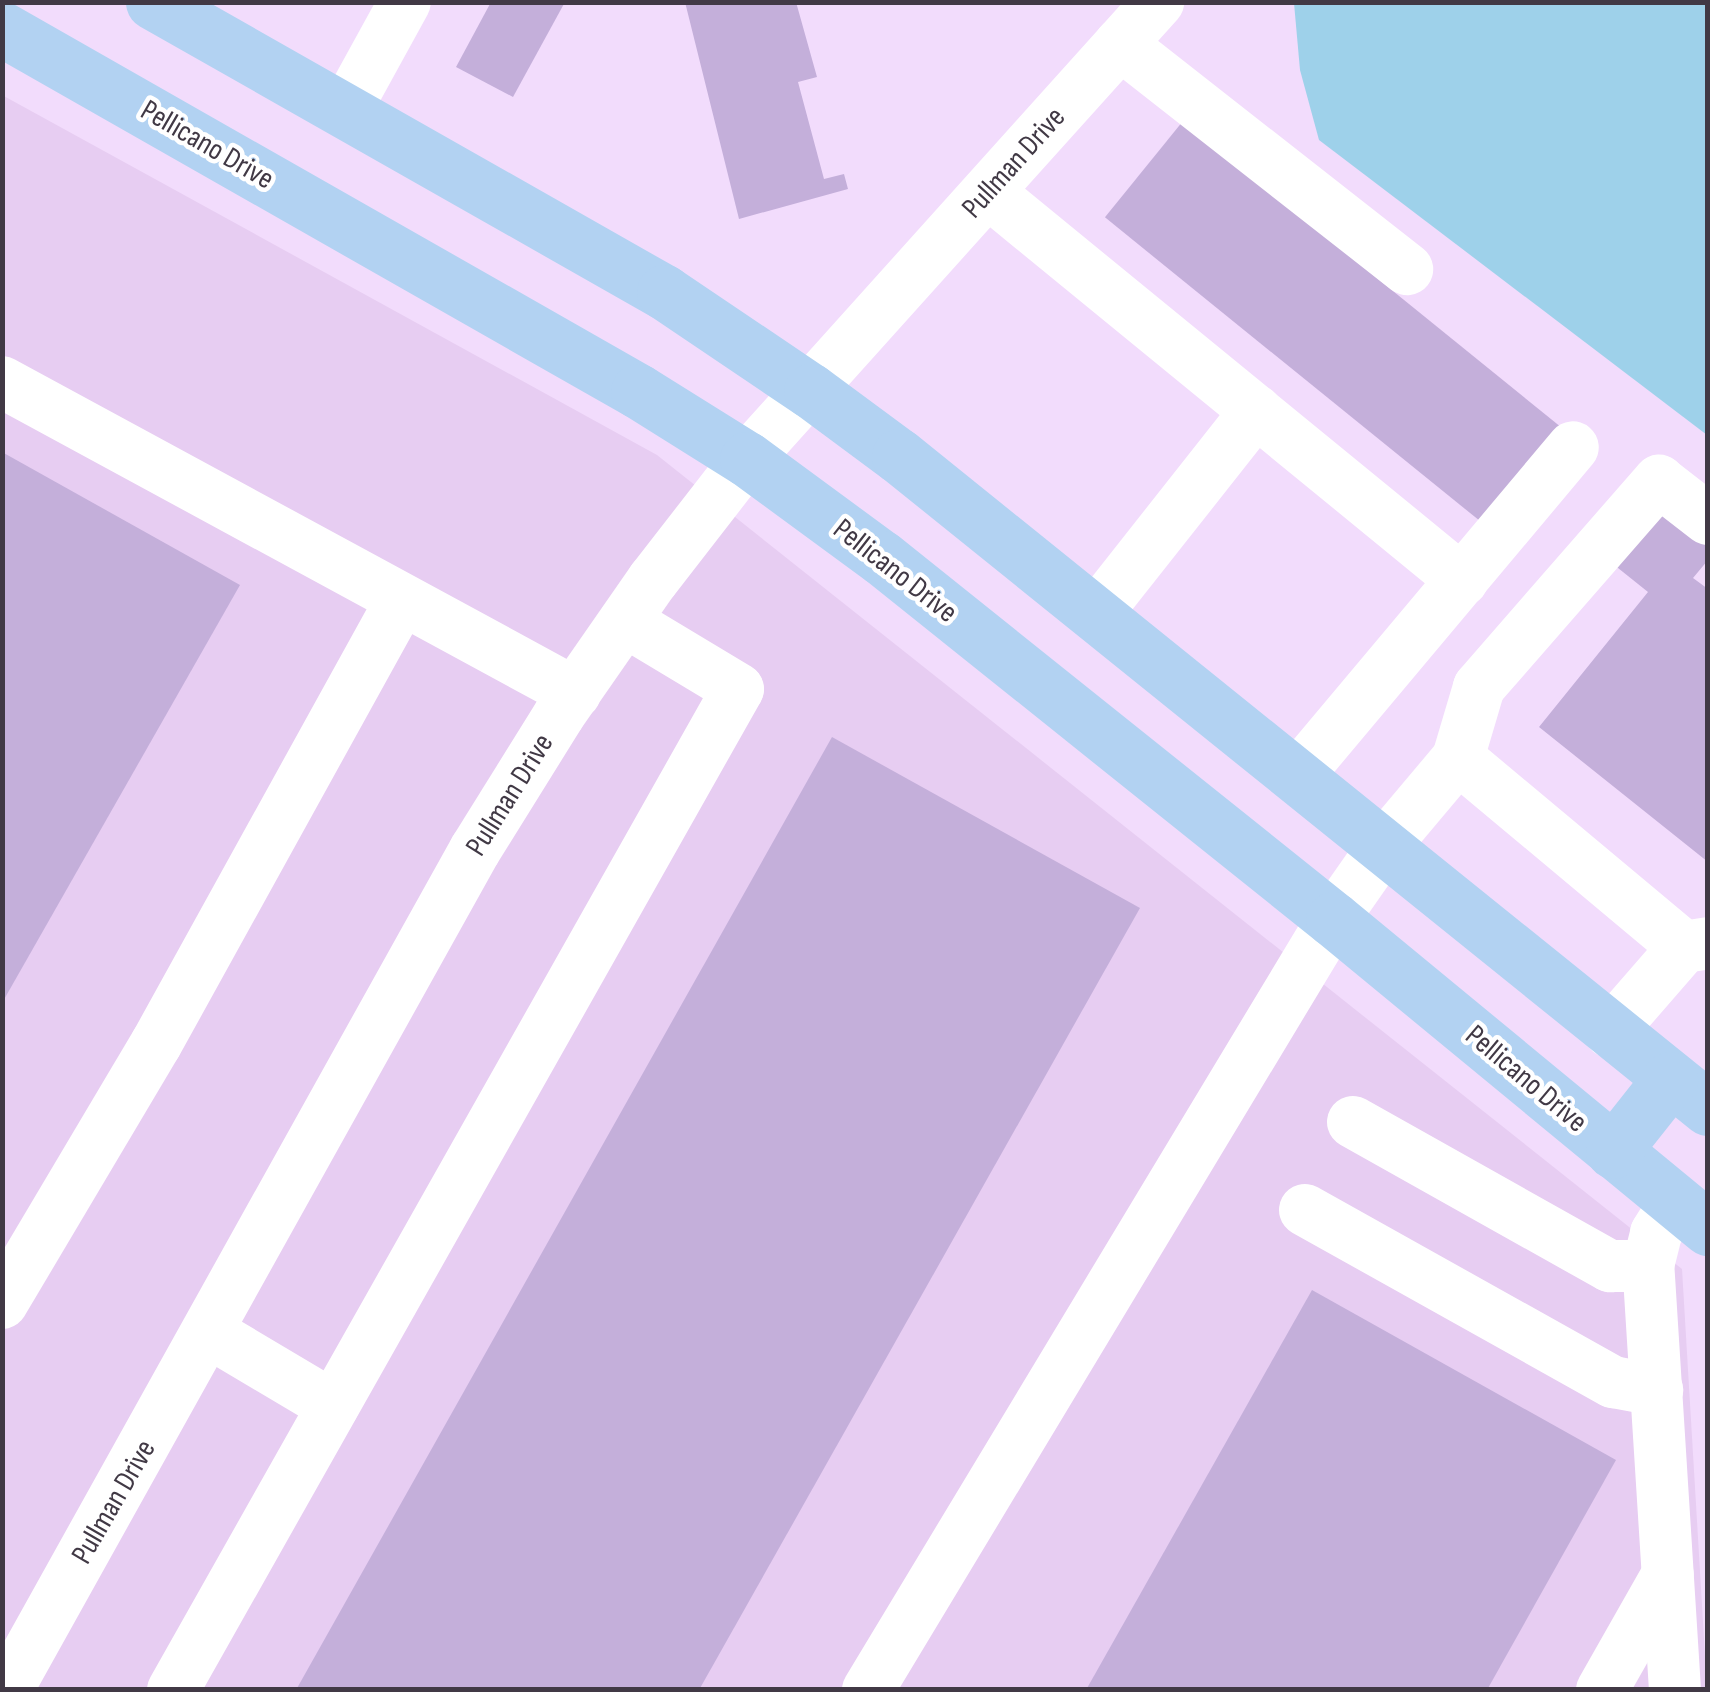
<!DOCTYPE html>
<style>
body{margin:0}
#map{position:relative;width:1710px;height:1692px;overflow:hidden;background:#f2dcfc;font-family:"Sofia Sans Condensed",sans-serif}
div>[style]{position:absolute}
.built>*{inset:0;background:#e7cdf2}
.water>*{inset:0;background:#9ed1ea}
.building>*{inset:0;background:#c4afda;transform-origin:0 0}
.minor>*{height:52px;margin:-26px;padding:0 26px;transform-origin:26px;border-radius:26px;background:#fff}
.major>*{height:55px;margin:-27.5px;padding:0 27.5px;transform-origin:27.5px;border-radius:27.5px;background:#b2d2f2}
span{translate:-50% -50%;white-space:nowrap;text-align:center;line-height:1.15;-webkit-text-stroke:9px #fff;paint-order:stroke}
.street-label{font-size:30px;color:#413945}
.frame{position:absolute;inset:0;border:5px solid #413945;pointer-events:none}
</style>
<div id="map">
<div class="built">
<i style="clip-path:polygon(2px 95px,657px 455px,1682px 1269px,1707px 1689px,3px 1689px)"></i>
</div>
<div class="water">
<i style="clip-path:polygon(1294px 3px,1707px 3px,1707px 435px,1319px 140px,1300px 70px)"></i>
</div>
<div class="building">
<i style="clip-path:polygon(491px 2px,565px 2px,513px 97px,456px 67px)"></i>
<i style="clip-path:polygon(685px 2px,796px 2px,817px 77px,798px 82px,824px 179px,844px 174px,848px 189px,739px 219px)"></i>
<i style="left:1183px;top:121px;width:491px;height:124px;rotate:39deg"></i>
<i style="clip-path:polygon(2px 452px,240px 585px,2px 1003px)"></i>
<i style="clip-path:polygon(1650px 499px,1708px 545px,1708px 560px,1693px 578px,1708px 589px,1708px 862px,1539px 727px,1648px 592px,1603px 556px)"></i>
<i style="clip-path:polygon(832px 737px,1140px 908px,699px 1690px,296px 1690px)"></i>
<i style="clip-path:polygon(1312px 1290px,1616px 1460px,1487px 1690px,1086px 1690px)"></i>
</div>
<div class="minor">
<i style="left:1120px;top:44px;width:365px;rotate:38.1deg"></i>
<i style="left:345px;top:111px;width:124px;rotate:-61.2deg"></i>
<i style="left:988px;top:192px;width:613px;rotate:39.3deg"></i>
<i style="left:2px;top:382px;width:652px;rotate:28.49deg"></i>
<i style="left:1095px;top:615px;width:260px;rotate:-51.7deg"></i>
<i style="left:1458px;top:758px;width:295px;rotate:39.9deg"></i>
<i style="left:1297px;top:776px;width:429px;rotate:-50deg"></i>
<i style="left:1610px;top:1032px;width:113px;rotate:-49deg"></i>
<i style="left:1684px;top:947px;width:24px;rotate:-9deg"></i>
<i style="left:1353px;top:1122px;width:295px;rotate:29.3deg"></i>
<i style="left:1610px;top:1266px;width:38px"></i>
<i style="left:1305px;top:1210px;width:353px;rotate:29.2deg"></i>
<i style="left:1613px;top:1382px;width:45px;rotate:10.3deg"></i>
<i style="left:2px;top:1303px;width:301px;rotate:-59.3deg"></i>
<i style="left:156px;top:1044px;width:508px;rotate:-61.07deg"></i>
<i style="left:210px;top:1333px;width:143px;rotate:30.7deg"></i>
<i style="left:7px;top:1690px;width:962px;rotate:-60.88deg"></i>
<i style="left:475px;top:850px;width:159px;rotate:-58.1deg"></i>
<i style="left:559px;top:715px;width:165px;rotate:-55.2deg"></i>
<i style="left:653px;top:580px;width:153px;rotate:-52.2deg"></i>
<i style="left:747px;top:459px;width:615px;rotate:-48.03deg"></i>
<i style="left:173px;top:1690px;width:1149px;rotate:-60.56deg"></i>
<i style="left:738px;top:689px;width:132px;rotate:-149deg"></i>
<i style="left:868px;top:1690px;width:900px;rotate:-58.91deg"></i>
<i style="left:1333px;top:919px;width:89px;rotate:-55.1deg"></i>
<i style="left:1384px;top:846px;width:115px;rotate:-49.9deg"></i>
<i style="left:1458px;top:758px;width:74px;rotate:-73.5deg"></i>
<i style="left:1479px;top:687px;width:274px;rotate:-48.9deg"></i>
<i style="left:1659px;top:481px;width:62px;rotate:37.8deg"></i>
<i style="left:1602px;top:1690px;width:133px;rotate:-60.4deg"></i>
<i style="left:1675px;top:1690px;width:425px;rotate:-93.6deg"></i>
<i style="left:1648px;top:1266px;width:34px;rotate:-76deg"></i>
<i style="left:1656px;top:1233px;width:36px;rotate:-58deg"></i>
</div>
<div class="major">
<i style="left:153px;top:2px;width:588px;rotate:29.58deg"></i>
<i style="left:664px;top:292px;width:177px;rotate:34deg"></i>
<i style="left:811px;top:391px;width:109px;rotate:36.5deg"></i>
<i style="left:899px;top:456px;width:1039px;rotate:38.87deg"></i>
<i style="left:2px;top:29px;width:732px;rotate:29.65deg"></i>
<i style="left:638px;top:391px;width:128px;rotate:32deg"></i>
<i style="left:747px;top:459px;width:167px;rotate:36.3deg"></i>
<i style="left:882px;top:558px;width:578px;rotate:38.68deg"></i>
<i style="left:1333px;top:919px;width:486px;rotate:39.5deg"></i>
<i style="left:1613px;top:1151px;width:92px;rotate:-51.6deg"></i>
</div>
<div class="street-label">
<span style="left:207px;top:145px;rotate:30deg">Pellicano Drive</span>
<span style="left:1014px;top:163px;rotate:-48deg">Pullman Drive</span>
<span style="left:895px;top:571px;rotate:38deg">Pellicano Drive</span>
<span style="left:510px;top:795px;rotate:-58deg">Pullman Drive</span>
<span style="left:1526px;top:1079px;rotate:40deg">Pellicano Drive</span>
<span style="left:114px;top:1502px;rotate:-60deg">Pullman Drive</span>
</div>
<div class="frame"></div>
</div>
